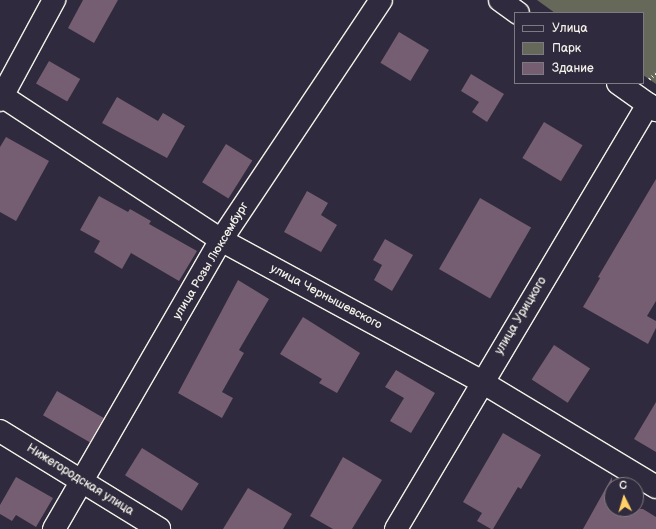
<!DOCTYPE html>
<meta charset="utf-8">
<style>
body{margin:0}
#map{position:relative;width:656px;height:529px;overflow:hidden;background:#2f2a3d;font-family:"Balsamiq Sans",sans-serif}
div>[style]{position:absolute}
.green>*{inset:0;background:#66695a}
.building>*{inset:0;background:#755e71;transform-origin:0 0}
.path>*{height:2.5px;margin-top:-1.25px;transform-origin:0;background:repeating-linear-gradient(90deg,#f4f1e8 0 1px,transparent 0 4px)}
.roads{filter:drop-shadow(1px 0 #f4f1e8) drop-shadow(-1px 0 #f4f1e8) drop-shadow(0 1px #f4f1e8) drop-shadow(0 -1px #f4f1e8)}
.street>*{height:22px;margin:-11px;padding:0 11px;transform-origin:11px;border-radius:11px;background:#2f2a3d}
.secondary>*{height:22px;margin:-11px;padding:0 11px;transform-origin:11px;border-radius:11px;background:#2f2a3d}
span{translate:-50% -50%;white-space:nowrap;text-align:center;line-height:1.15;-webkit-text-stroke:3px #2f2a3d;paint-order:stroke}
.street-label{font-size:12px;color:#f4f1e8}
.legend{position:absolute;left:514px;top:12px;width:130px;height:72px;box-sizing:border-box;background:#2f2a3d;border:1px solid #7e7a81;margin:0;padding:5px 7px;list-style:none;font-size:12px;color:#f4f1e8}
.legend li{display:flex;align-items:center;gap:8px;height:20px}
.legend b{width:20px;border:1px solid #7e7a81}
.north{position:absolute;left:604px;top:477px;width:40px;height:40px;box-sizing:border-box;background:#2f2a3d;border:1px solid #7e7a81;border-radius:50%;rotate:355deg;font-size:11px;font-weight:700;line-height:16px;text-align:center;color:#f4f1e8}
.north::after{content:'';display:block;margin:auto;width:14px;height:18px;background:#ffd166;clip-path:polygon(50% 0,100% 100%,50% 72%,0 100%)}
</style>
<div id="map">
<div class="green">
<i style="clip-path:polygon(537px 0,656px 0,656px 84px,643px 75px,643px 13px,555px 13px)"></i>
</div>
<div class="building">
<i style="clip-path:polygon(83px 0,118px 0,94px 43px,68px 28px)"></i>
<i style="left:399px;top:32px;width:35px;height:36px;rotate:31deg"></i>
<i style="left:49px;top:61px;width:36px;height:26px;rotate:30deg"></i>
<i style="clip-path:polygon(471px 74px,504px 94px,487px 122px,472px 112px,479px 102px,461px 91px)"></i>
<i style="clip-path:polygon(117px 97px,158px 121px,163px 113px,185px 126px,167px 158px,102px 123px)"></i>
<i style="left:544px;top:122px;width:45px;height:42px;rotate:31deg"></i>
<i style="clip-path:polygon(6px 137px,49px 161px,16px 221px,0 212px,0 147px)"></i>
<i style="left:226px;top:144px;width:31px;height:45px;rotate:32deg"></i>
<i style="clip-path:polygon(656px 179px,656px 301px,647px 316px,656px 321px,656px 328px,648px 344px,583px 307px,600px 278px,598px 277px)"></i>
<i style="clip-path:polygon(307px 191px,328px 203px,321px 215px,337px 225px,321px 252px,284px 232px)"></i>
<i style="clip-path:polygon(99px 196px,128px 212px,130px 209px,151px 221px,149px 224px,197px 251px,179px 281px,131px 253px,122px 269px,94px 252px,100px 241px,80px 230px)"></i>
<i style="left:480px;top:198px;width:59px;height:82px;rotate:30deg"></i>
<i style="clip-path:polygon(385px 239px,413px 255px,392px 291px,374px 280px,382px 265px,373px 260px)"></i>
<i style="clip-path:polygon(238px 280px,269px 299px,239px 350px,244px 353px,222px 392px,233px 398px,222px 418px,178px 393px)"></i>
<i style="clip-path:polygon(303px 317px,360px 353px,337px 393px,319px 383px,322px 379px,280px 354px)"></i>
<i style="left:554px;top:345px;width:43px;height:41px;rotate:33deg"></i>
<i style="clip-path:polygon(396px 370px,435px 393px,411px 433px,390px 421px,404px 398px,385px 387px)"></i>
<i style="left:57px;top:391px;width:54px;height:28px;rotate:30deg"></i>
<i style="clip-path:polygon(656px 402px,656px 452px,634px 439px)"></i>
<i style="clip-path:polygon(503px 433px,541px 455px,521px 489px,518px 487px,493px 529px,491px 529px,477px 521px,482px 513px,463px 502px)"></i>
<i style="left:142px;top:448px;width:67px;height:32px;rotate:32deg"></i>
<i style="clip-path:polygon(343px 457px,382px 480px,352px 529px,333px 529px,310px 516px)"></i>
<i style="clip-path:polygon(16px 477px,53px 498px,36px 527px,16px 515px,12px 521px,0 514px,0 505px)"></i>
<i style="clip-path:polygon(612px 477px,612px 509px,643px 509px,656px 517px,656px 529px,583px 529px)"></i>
<i style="clip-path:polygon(248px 488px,292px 514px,283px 529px,223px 529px)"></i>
</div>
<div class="path">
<i style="left:649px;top:79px;width:9px;rotate:-41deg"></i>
</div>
<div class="roads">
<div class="street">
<i style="left:2px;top:96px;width:262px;rotate:33.3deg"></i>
<i style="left:221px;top:240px;width:297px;rotate:28.5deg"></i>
<i style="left:482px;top:382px;width:203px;rotate:31.1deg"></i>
<i style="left:0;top:100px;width:114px;rotate:-61.6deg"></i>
<i style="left:0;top:431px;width:187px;rotate:31.6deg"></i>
<i style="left:54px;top:529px;width:334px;rotate:-60deg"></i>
<i style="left:221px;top:240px;width:288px;rotate:-56.3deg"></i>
</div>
<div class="secondary">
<i style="left:500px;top:0;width:22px;rotate:36deg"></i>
<i style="left:618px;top:83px;width:47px;rotate:35.4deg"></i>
<i style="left:396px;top:529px;width:494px;rotate:-59.3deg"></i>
</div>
</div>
<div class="street-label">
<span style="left:211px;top:261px;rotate:-59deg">улица Розы Люксембург</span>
<span style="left:326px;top:297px;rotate:28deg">улица Чернышевского</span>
<span style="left:521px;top:316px;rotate:-59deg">улица Урицкого</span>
<span style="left:80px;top:480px;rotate:32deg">Нижегородская улица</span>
</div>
<ul class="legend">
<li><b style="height:5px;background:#2f2a3d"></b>Улица</li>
<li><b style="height:11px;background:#66695a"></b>Парк</li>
<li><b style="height:11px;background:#755e71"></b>Здание</li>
</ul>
<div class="north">С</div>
</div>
